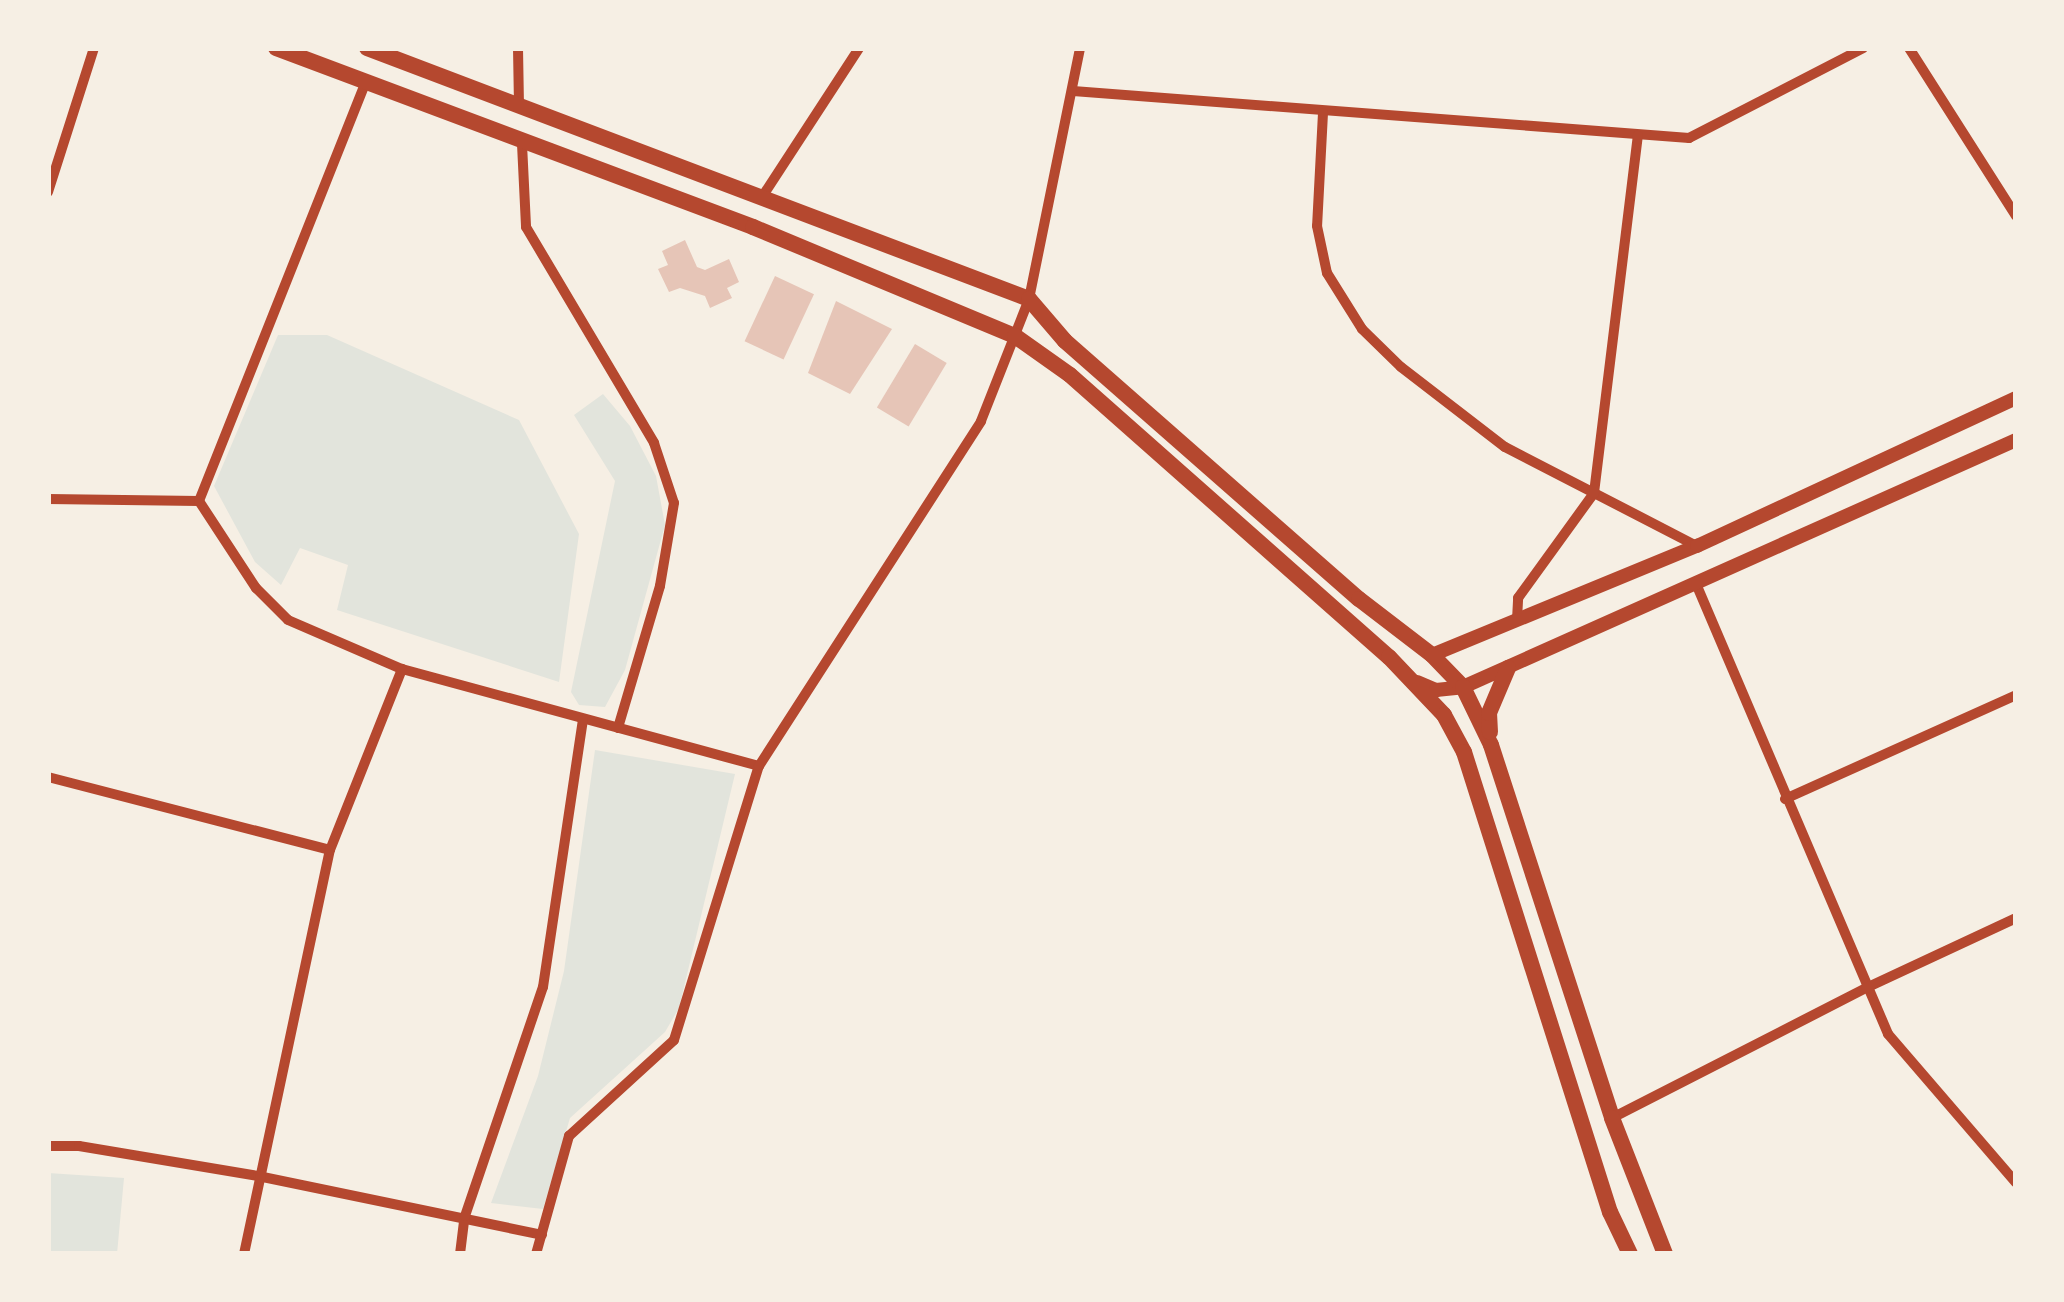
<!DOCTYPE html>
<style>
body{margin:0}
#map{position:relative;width:2064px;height:1302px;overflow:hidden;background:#f6efe4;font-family:"Golos Text",sans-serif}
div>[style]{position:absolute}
.green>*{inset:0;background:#e2e4dc}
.building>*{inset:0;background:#e6c5b7;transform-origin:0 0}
.minor>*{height:10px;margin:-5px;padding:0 5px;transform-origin:5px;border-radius:5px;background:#b5482f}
.secondary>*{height:14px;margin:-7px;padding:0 7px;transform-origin:7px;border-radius:7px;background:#b5482f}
.primary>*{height:16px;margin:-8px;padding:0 8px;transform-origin:8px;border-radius:8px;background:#b5482f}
span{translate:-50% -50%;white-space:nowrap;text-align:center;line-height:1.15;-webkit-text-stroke:9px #f6efe4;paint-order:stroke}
.frame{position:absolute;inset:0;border:51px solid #f6efe4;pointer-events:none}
</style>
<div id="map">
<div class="green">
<i style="clip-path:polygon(278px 335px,327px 335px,519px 420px,579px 534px,559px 682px,337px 610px,348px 565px,300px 548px,281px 585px,255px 562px,214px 486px)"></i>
<i style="clip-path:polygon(603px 394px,630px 426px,656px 476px,665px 525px,625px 670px,605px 707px,579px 705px,571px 692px,615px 481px,574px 415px)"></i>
<i style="clip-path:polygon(595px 750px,735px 774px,679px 1008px,665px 1032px,570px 1118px,543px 1209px,491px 1203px,538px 1076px,564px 971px)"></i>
<i style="clip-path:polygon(48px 1173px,124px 1178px,117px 1254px,48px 1254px)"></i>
</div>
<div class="building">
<i style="clip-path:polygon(685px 240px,697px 267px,705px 270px,729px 259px,739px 282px,727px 288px,732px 298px,710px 308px,705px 296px,680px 288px,669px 292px,658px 269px,668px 265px,662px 251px)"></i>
<i style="left:775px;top:276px;width:43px;height:72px;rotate:25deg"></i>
<i style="clip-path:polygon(836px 301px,892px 329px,850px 394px,808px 373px)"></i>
<i style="left:915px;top:344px;width:37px;height:74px;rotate:31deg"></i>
</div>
<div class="minor">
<i style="left:518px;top:48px;width:58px;rotate:89deg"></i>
<i style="left:1909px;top:48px;width:199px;rotate:57.5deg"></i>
<i style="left:1073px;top:91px;width:618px;rotate:4.36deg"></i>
<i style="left:1689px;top:138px;width:196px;rotate:-27.3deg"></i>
<i style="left:1323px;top:113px;width:113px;rotate:93deg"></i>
<i style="left:1317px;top:226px;width:48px;rotate:78deg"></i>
<i style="left:1327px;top:273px;width:66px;rotate:58deg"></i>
<i style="left:1362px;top:329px;width:54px;rotate:44.3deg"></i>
<i style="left:1401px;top:367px;width:131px;rotate:37.6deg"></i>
<i style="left:1505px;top:447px;width:216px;rotate:27.3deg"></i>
<i style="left:522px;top:144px;width:83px;rotate:87.2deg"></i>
<i style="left:526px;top:227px;width:251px;rotate:59.3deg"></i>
<i style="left:654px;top:443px;width:63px;rotate:71.6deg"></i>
<i style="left:674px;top:503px;width:84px;rotate:99.6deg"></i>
<i style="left:660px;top:586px;width:148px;rotate:106.5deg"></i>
<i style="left:48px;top:192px;width:151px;rotate:-72.3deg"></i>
<i style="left:764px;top:194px;width:174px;rotate:-56.9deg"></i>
<i style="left:48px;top:499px;width:151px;rotate:0.8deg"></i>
<i style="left:199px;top:501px;width:104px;rotate:56.8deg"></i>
<i style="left:256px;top:588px;width:45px;rotate:45deg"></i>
<i style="left:288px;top:620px;width:124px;rotate:23.3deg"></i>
<i style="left:402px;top:669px;width:370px;rotate:15.2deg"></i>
<i style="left:199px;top:501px;width:450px;rotate:-68.3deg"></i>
<i style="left:1697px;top:586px;width:487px;rotate:66.9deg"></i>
<i style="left:1888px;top:1034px;width:196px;rotate:49.3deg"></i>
<i style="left:1517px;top:620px;width:22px;rotate:-87deg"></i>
<i style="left:1518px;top:598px;width:130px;rotate:-54.1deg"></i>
<i style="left:1594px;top:493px;width:360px;rotate:-83deg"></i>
<i style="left:48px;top:777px;width:291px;rotate:14.5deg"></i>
<i style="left:1785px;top:799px;width:253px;rotate:-24.2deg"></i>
<i style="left:1612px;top:1118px;width:285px;rotate:-27.1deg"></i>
<i style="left:1866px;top:988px;width:166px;rotate:-25deg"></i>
<i style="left:48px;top:1146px;width:31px"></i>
<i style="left:79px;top:1146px;width:181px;rotate:9.5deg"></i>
<i style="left:258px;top:1176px;width:290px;rotate:11.7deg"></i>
<i style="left:244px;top:1254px;width:413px;rotate:-78deg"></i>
<i style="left:330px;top:850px;width:195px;rotate:-68.3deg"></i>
<i style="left:460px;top:1254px;width:38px;rotate:-83deg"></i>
<i style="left:465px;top:1216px;width:242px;rotate:-71.2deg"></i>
<i style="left:543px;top:987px;width:270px;rotate:-81.5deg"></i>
<i style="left:536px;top:1254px;width:123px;rotate:-74.4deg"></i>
<i style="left:569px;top:1136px;width:142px;rotate:-42.4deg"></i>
<i style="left:674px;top:1040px;width:287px;rotate:-72.8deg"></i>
<i style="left:759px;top:766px;width:410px;rotate:-57.2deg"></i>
<i style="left:981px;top:421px;width:131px;rotate:-68.5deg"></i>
<i style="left:1029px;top:299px;width:256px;rotate:-78.5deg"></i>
</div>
<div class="secondary">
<i style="left:1432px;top:655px;width:287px;rotate:-22.4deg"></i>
<i style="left:1697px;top:546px;width:352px;rotate:-24.9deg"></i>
<i style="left:1417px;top:682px;width:21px;rotate:23deg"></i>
<i style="left:1436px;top:690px;width:27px;rotate:-6deg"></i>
<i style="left:1463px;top:687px;width:606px;rotate:-24.07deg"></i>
</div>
<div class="primary">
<i style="left:276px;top:48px;width:509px;rotate:20.57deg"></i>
<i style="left:753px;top:227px;width:284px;rotate:22.6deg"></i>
<i style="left:1015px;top:336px;width:67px;rotate:35.3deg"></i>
<i style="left:1070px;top:375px;width:426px;rotate:41.5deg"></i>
<i style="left:1389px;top:657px;width:80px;rotate:46.5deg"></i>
<i style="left:1444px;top:715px;width:42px;rotate:61.6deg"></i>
<i style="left:1464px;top:752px;width:483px;rotate:72.4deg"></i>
<i style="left:1610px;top:1212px;width:47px;rotate:64.5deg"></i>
<i style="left:367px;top:48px;width:708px;rotate:20.76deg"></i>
<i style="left:1029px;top:299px;width:55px;rotate:49.4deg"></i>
<i style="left:1065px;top:341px;width:391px;rotate:41.3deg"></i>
<i style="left:1359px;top:599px;width:92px;rotate:37.5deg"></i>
<i style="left:1432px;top:655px;width:45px;rotate:45.9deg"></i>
<i style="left:1463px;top:687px;width:64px;rotate:64.2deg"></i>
<i style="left:1491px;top:745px;width:392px;rotate:72deg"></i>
<i style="left:1612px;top:1118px;width:146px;rotate:68.7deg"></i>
<i style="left:1490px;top:732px;width:19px;rotate:-93deg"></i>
<i style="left:1489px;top:713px;width:49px;rotate:-67.1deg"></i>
</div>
<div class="frame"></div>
</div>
